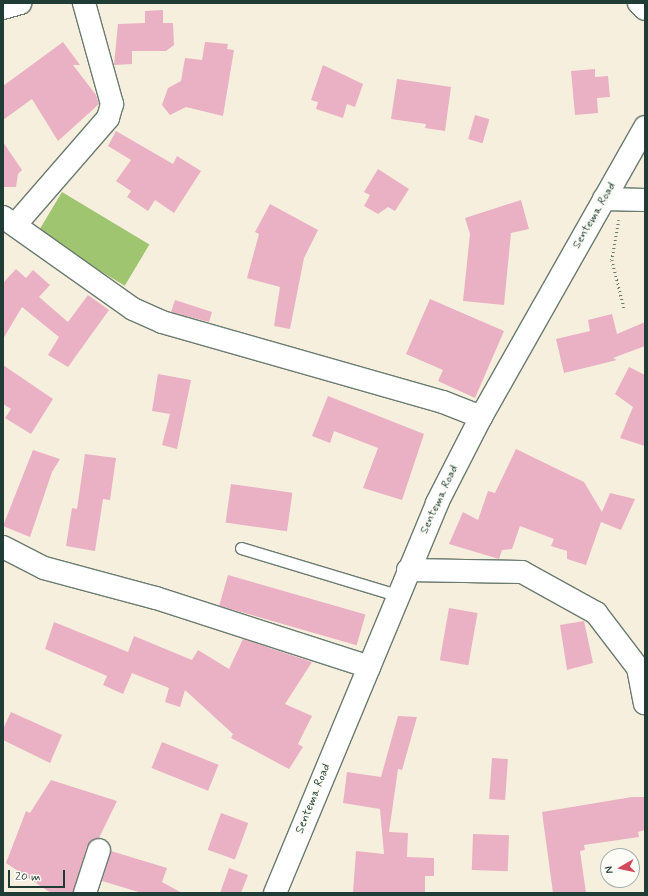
<!DOCTYPE html>
<style>
body{margin:0}
#map{position:relative;width:648px;height:896px;overflow:hidden;background:#f7efde;font-family:Mynerve,sans-serif}
div>[style]{position:absolute}
.green>*{inset:0;background:#a0c570;transform-origin:0 0}
.building>*{inset:0;background:#eab0c4;transform-origin:0 0}
.path>*{height:2.5px;margin-top:-1.25px;transform-origin:0;background:repeating-linear-gradient(90deg,#6b7b70 0 1px,transparent 0 4px)}
.roads{filter:drop-shadow(1px 0 #6b7b70) drop-shadow(-1px 0 #6b7b70) drop-shadow(0 1px #6b7b70) drop-shadow(0 -1px #6b7b70)}
.service>*{height:11px;margin:-5.5px;padding:0 5.5px;transform-origin:5.5px;border-radius:5.5px;background:#fff}
.minor>*{height:22px;margin:-11px;padding:0 11px;transform-origin:11px;border-radius:11px;background:#fff}
.tertiary>*{height:22px;margin:-11px;padding:0 11px;transform-origin:11px;border-radius:11px;background:#fff}
.secondary>*{height:22px;margin:-11px;padding:0 11px;transform-origin:11px;border-radius:11px;background:#fff}
span{translate:-50% -50%;white-space:nowrap;text-align:center;line-height:1.15;-webkit-text-stroke:4px #fdfcf7;paint-order:stroke}
.street-label{font-size:12px;color:#1f3d34}
.frame{position:absolute;inset:0;border:4px solid #1f3d34;pointer-events:none}
.north{position:absolute;left:600px;top:848px;width:40px;height:40px;box-sizing:border-box;background:#fdfcf7;border:1px solid #a4b0a9;border-radius:50%;rotate:261deg;font-size:11px;font-weight:700;line-height:16px;text-align:center;color:#1f3d34}
.north::after{content:'';display:block;margin:auto;width:14px;height:18px;background:#d1495b;clip-path:polygon(50% 0,100% 100%,50% 72%,0 100%)}
.scale{position:absolute;left:8px;top:870px;width:57px;height:18px;box-sizing:border-box;border:2px solid #1f3d34;border-top:0;padding-left:5px;font-size:12px;line-height:14px;white-space:nowrap;color:#1f3d34;-webkit-text-stroke:3px #fdfcf7;paint-order:stroke}
</style>
<div id="map">
<div class="green">
<i style="left:62px;top:192px;width:102px;height:48px;rotate:31deg"></i>
</div>
<div class="building">
<i style="clip-path:polygon(163px 10px,163px 23px,173px 23px,174px 45px,166px 51px,132px 51px,132px 64px,114px 65px,118px 24px,145px 23px,145px 11px)"></i>
<i style="clip-path:polygon(63px 42px,80px 65px,73px 65px,96px 95px,99px 104px,58px 141px,32px 99px,3px 120px,3px 86px)"></i>
<i style="clip-path:polygon(205px 42px,228px 44px,227px 49px,234px 50px,223px 116px,186px 107px,170px 115px,162px 105px,168px 88px,181px 81px,185px 58px,202px 60px)"></i>
<i style="clip-path:polygon(323px 65px,363px 84px,355px 107px,347px 104px,343px 118px,316px 109px,318px 102px,311px 100px)"></i>
<i style="clip-path:polygon(595px 69px,595px 77px,608px 76px,610px 97px,597px 98px,598px 113px,575px 115px,571px 71px)"></i>
<i style="clip-path:polygon(397px 79px,451px 87px,445px 131px,425px 128px,426px 124px,391px 119px)"></i>
<i style="left:475px;top:115px;width:15px;height:25px;rotate:16deg"></i>
<i style="clip-path:polygon(116px 131px,173px 164px,177px 156px,201px 171px,174px 213px,155px 200px,148px 211px,127px 197px,131px 191px,116px 181px,131px 160px,108px 146px)"></i>
<i style="clip-path:polygon(3px 142px,22px 170px,18px 174px,16px 187px,3px 187px)"></i>
<i style="clip-path:polygon(378px 169px,409px 189px,395px 211px,388px 207px,378px 214px,364px 206px,370px 195px,364px 192px)"></i>
<i style="clip-path:polygon(521px 200px,529px 229px,511px 233px,504px 305px,463px 301px,470px 234px,465px 218px)"></i>
<i style="clip-path:polygon(270px 204px,318px 230px,304px 258px,290px 329px,274px 326px,280px 287px,247px 278px,259px 234px,255px 232px)"></i>
<i style="clip-path:polygon(16px 269px,26px 278px,33px 270px,50px 285px,39px 297px,68px 322px,88px 295px,109px 310px,68px 367px,48px 355px,59px 337px,22px 307px,3px 339px,3px 283px)"></i>
<i style="clip-path:polygon(430px 299px,504px 331px,475px 398px,438px 381px,443px 370px,406px 354px)"></i>
<i style="clip-path:polygon(175px 300px,212px 312px,209px 322px,171px 312px)"></i>
<i style="clip-path:polygon(612px 314px,617px 334px,645px 322px,645px 346px,613px 358px,617px 360px,564px 373px,556px 339px,590px 331px,588px 320px)"></i>
<i style="clip-path:polygon(3px 365px,53px 399px,31px 434px,5px 418px,11px 409px,3px 404px)"></i>
<i style="clip-path:polygon(629px 367px,645px 375px,645px 446px,620px 438px,633px 407px,615px 394px)"></i>
<i style="clip-path:polygon(158px 374px,191px 380px,177px 449px,162px 445px,170px 414px,152px 411px)"></i>
<i style="clip-path:polygon(328px 396px,424px 434px,402px 500px,363px 488px,378px 448px,334px 431px,330px 443px,312px 436px)"></i>
<i style="clip-path:polygon(516px 449px,584px 482px,602px 512px,610px 493px,635px 499px,621px 530px,601px 522px,586px 565px,567px 559px,567px 551px,551px 546px,554px 539px,520px 526px,512px 549px,502px 550px,499px 559px,449px 544px,463px 512px,478px 520px,488px 491px,495px 493px)"></i>
<i style="clip-path:polygon(33px 450px,60px 459px,52px 472px,30px 537px,3px 526px)"></i>
<i style="clip-path:polygon(85px 454px,116px 458px,110px 500px,103px 499px,95px 551px,66px 546px,72px 508px,77px 509px)"></i>
<i style="left:231px;top:484px;width:62px;height:39px;rotate:8deg"></i>
<i style="left:228px;top:575px;width:143px;height:32px;rotate:16deg"></i>
<i style="left:449px;top:608px;width:29px;height:53px;rotate:10deg"></i>
<i style="clip-path:polygon(584px 621px,593px 663px,567px 670px,560px 625px)"></i>
<i style="clip-path:polygon(54px 622px,128px 652px,134px 636px,192px 660px,198px 650px,229px 669px,243px 639px,312px 662px,285px 704px,312px 716px,298px 744px,303px 747px,289px 769px,231px 738px,233px 734px,185px 690px,180px 707px,165px 702px,169px 688px,132px 673px,123px 694px,103px 685px,107px 676px,45px 649px)"></i>
<i style="clip-path:polygon(11px 712px,62px 735px,50px 763px,3px 740px,3px 729px)"></i>
<i style="clip-path:polygon(398px 716px,417px 717px,402px 770px,398px 769px,389px 832px,408px 833px,407px 857px,434px 858px,434px 876px,425px 876px,425px 893px,353px 893px,356px 851px,384px 854px,380px 809px,343px 803px,347px 772px,381px 777px)"></i>
<i style="left:162px;top:742px;width:61px;height:28px;rotate:22deg"></i>
<i style="left:492px;top:758px;width:16px;height:41px;rotate:4deg"></i>
<i style="clip-path:polygon(51px 780px,117px 801px,99px 838px,87px 846px,73px 893px,51px 893px,6px 863px,26px 811px,30px 813px)"></i>
<i style="clip-path:polygon(632px 797px,645px 797px,645px 830px,638px 832px,639px 837px,584px 845px,585px 850px,580px 851px,586px 893px,553px 893px,542px 812px)"></i>
<i style="left:221px;top:813px;width:29px;height:39px;rotate:20deg"></i>
<i style="left:473px;top:834px;width:36px;height:36px;rotate:2deg"></i>
<i style="clip-path:polygon(111px 851px,167px 868px,162px 882px,182px 893px,142px 893px,102px 881px)"></i>
<i style="clip-path:polygon(229px 868px,248px 875px,241px 893px,220px 893px)"></i>
</div>
<div class="path">
<i style="left:619px;top:220px;width:41px;rotate:99.9deg"></i>
<i style="left:612px;top:260px;width:49px;rotate:75.7deg"></i>
</div>
<div class="roads">
<div class="service">
<i style="left:241px;top:548px;width:163px;rotate:16.8deg"></i>
</div>
<div class="minor">
<i style="left:3px;top:8px;width:18px;rotate:-16deg"></i>
<i style="left:604px;top:199px;width:41px;rotate:1.4deg"></i>
<i style="left:3px;top:217px;width:159px;rotate:35.3deg"></i>
<i style="left:133px;top:309px;width:32px;rotate:24deg"></i>
<i style="left:162px;top:322px;width:292px;rotate:15.9deg"></i>
<i style="left:443px;top:402px;width:41px;rotate:21.5deg"></i>
<i style="left:16px;top:224px;width:140px;rotate:-49deg"></i>
<i style="left:108px;top:118px;width:15px;rotate:-74deg"></i>
<i style="left:112px;top:104px;width:105px;rotate:-105.5deg"></i>
<i style="left:3px;top:547px;width:46px;rotate:27.1deg"></i>
<i style="left:44px;top:568px;width:116px;rotate:15deg"></i>
<i style="left:156px;top:598px;width:224px;rotate:17.9deg"></i>
<i style="left:408px;top:570px;width:114px;rotate:1deg"></i>
<i style="left:522px;top:572px;width:85px;rotate:29deg"></i>
<i style="left:596px;top:613px;width:69px;rotate:52.6deg"></i>
<i style="left:638px;top:668px;width:36px;rotate:79deg"></i>
<i style="left:85px;top:893px;width:45px;rotate:-72deg"></i>
</div>
<div class="tertiary">
<i style="left:639px;top:3px;width:8px;rotate:45deg"></i>
</div>
<div class="secondary">
<i style="left:275px;top:893px;width:422px;rotate:-67.4deg"></i>
<i style="left:437px;top:503px;width:97px;rotate:-62.9deg"></i>
<i style="left:481px;top:417px;width:333px;rotate:-60.5deg"></i>
</div>
</div>
<div class="street-label">
<span style="left:595px;top:216px;rotate:-60deg">Sentema Road</span>
<span style="left:440px;top:500px;rotate:-65deg">Sentema Road</span>
<span style="left:314px;top:799px;rotate:-68deg">Sentema Road</span>
</div>
<div class="frame"></div>
<div class="north">N</div>
<div class="scale">20 m</div>
</div>
